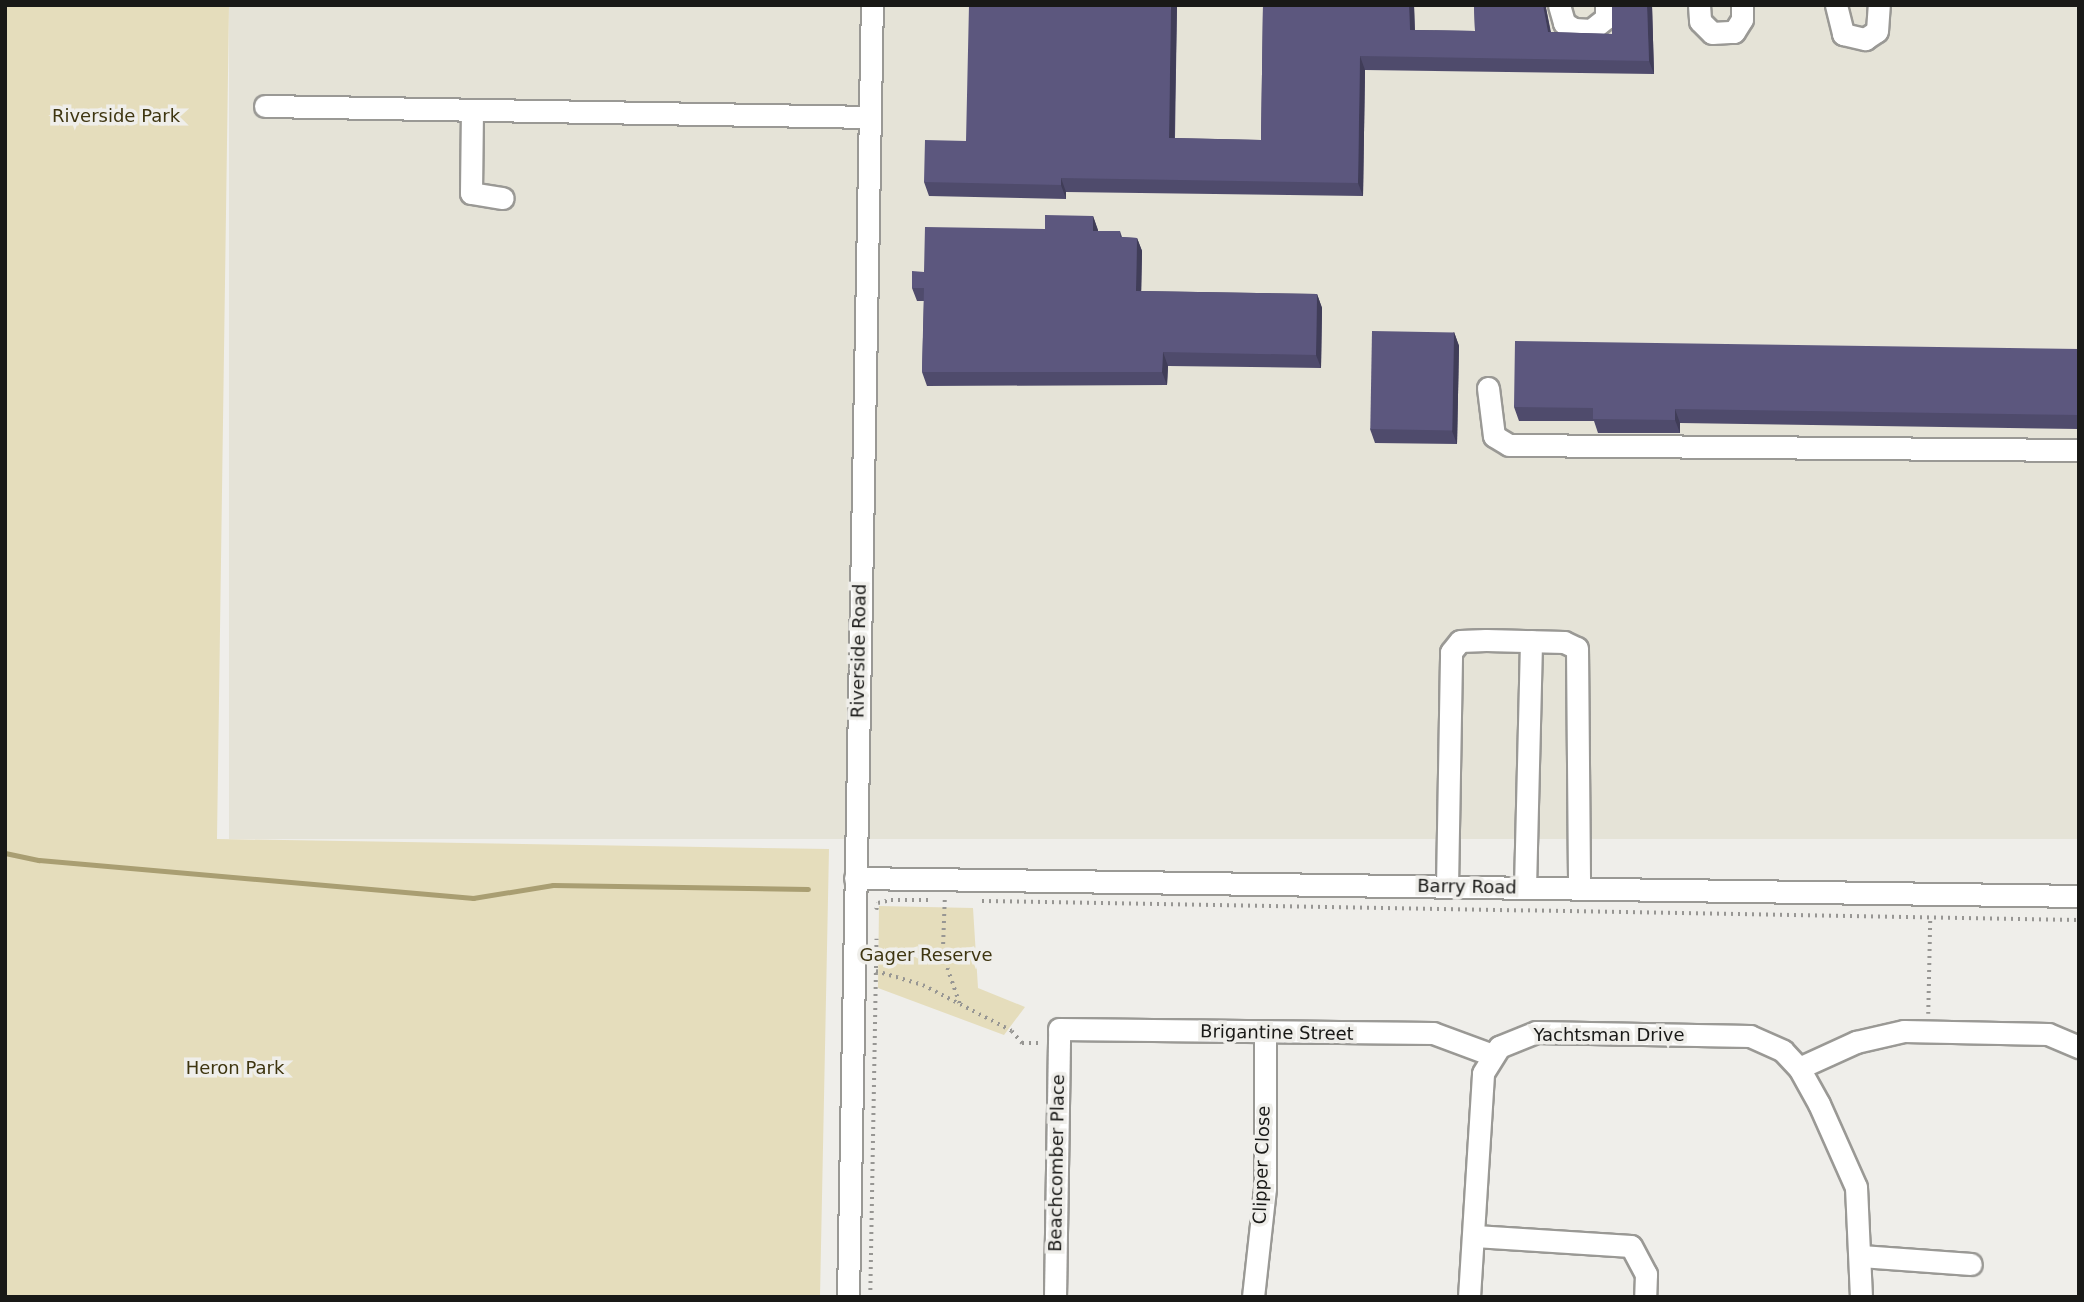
<!DOCTYPE html>
<style>
body{margin:0}
#map{position:relative;width:2084px;height:1302px;overflow:hidden;background:#efeeea;font-family:"DejaVu Sans",sans-serif}
div>[style]{position:absolute}
.built>*{inset:0;background:#e5e3d7;transform-origin:0 0}
.green>*{inset:0;background:#e5ddbc}
.stream>*{height:5px;margin:-2.5px;padding:0 2.5px;transform-origin:2.5px;border-radius:2.5px;background:#a99e72}
.path>*{height:3.5px;margin-top:-1.75px;transform-origin:0;background:repeating-linear-gradient(90deg,#979693 0 2px,transparent 0 7px)}
.roads{filter:drop-shadow(2px 0 #9a9995) drop-shadow(-2px 0 #9a9995) drop-shadow(0 2px #9a9995) drop-shadow(0 -2px #9a9995)}
.minor>*{height:21px;margin:-10.5px;padding:0 10.5px;transform-origin:10.5px;border-radius:10.5px;background:#fff}
.wall>*{inset:0;background:#4f4b6c}
.shaded-wall>*{inset:0;background:#403d58}
.building>*{inset:0;background:#5c577e;transform-origin:0 0}
span{translate:-50% -50%;white-space:nowrap;text-align:center;line-height:1.15;-webkit-text-stroke:7px #efeeea;paint-order:stroke}
.park-label{font-size:18px;color:#3e3510}
.street-label{font-size:18px;color:#191917}
.frame{position:absolute;inset:0;border:7px solid #191917;pointer-events:none}
</style>
<div id="map">
<div class="built">
<i style="left:229px;top:5px;width:1850px;height:834px"></i>
</div>
<div class="green">
<i style="clip-path:polygon(5px 5px,229px 5px,217px 839px,829px 849px,820px 1297px,5px 1297px)"></i>
<i style="clip-path:polygon(879px 906px,973px 908px,978px 988px,1025px 1007px,1004px 1035px,878px 988px)"></i>
</div>
<div class="stream">
<i style="left:5px;top:853px;width:35px;rotate:12deg"></i>
<i style="left:39px;top:860px;width:436px;rotate:5deg"></i>
<i style="left:473px;top:898px;width:81px;rotate:-9.2deg"></i>
<i style="left:553px;top:885px;width:255px;rotate:0.9deg"></i>
</div>
<div class="path">
<i style="left:945px;top:900px;width:55px;rotate:92.1deg"></i>
<i style="left:943px;top:955px;width:52px;rotate:70.9deg"></i>
<i style="left:982px;top:901px;width:1097px;rotate:0.99deg"></i>
<i style="left:876px;top:910px;width:7px;rotate:-74deg"></i>
<i style="left:878px;top:903px;width:13px;rotate:-13deg"></i>
<i style="left:891px;top:900px;width:41px"></i>
<i style="left:876px;top:971px;width:49px;rotate:16.6deg"></i>
<i style="left:923px;top:985px;width:100px;rotate:27.3deg"></i>
<i style="left:1012px;top:1031px;width:16px;rotate:50deg"></i>
<i style="left:1022px;top:1043px;width:17px"></i>
<i style="left:1928px;top:1014px;width:96px;rotate:-88.8deg"></i>
<i style="left:870px;top:1297px;width:358px;rotate:-89deg"></i>
</div>
<div class="roads">
<div class="minor">
<i style="left:1559px;top:5px;width:19px;rotate:74deg"></i>
<i style="left:1564px;top:23px;width:12px;rotate:31deg"></i>
<i style="left:1574px;top:29px;width:17px;rotate:3deg"></i>
<i style="left:1591px;top:30px;width:19px;rotate:-39deg"></i>
<i style="left:1606px;top:18px;width:13px;rotate:-90deg"></i>
<i style="left:1699px;top:5px;width:16px;rotate:86deg"></i>
<i style="left:1700px;top:21px;width:17px;rotate:45deg"></i>
<i style="left:1712px;top:33px;width:22px;rotate:-3deg"></i>
<i style="left:1734px;top:32px;width:15px;rotate:-58deg"></i>
<i style="left:1742px;top:19px;width:14px;rotate:-90deg"></i>
<i style="left:1836px;top:5px;width:30px;rotate:76deg"></i>
<i style="left:1843px;top:34px;width:23px;rotate:13deg"></i>
<i style="left:1865px;top:39px;width:14px;rotate:-34deg"></i>
<i style="left:1877px;top:31px;width:26px;rotate:-86deg"></i>
<i style="left:265px;top:106px;width:604px;rotate:1.04deg"></i>
<i style="left:472px;top:110px;width:83px;rotate:90.7deg"></i>
<i style="left:471px;top:193px;width:32px;rotate:9deg"></i>
<i style="left:1488px;top:388px;width:48px;rotate:82.9deg"></i>
<i style="left:1494px;top:436px;width:17px;rotate:31deg"></i>
<i style="left:1509px;top:445px;width:570px;rotate:0.5deg"></i>
<i style="left:855px;top:878px;width:1224px;rotate:0.84deg"></i>
<i style="left:1447px;top:887px;width:235px;rotate:-89deg"></i>
<i style="left:1451px;top:652px;width:14px;rotate:-51deg"></i>
<i style="left:1460px;top:641px;width:26px;rotate:-2deg"></i>
<i style="left:1486px;top:640px;width:78px;rotate:1.5deg"></i>
<i style="left:1564px;top:642px;width:14px;rotate:25deg"></i>
<i style="left:1577px;top:648px;width:241px;rotate:89.5deg"></i>
<i style="left:1525px;top:888px;width:247px;rotate:-88.6deg"></i>
<i style="left:1799px;top:1068px;width:63px;rotate:-24.5deg"></i>
<i style="left:1856px;top:1042px;width:49px;rotate:-12.9deg"></i>
<i style="left:1904px;top:1031px;width:144px;rotate:1.2deg"></i>
<i style="left:2048px;top:1034px;width:34px;rotate:23deg"></i>
<i style="left:1475px;top:1236px;width:156px;rotate:3.7deg"></i>
<i style="left:1631px;top:1246px;width:32px;rotate:62deg"></i>
<i style="left:1646px;top:1274px;width:23px;rotate:92deg"></i>
<i style="left:1861px;top:1256px;width:110px;rotate:4.2deg"></i>
<i style="left:848px;top:1297px;width:1292px;rotate:-88.94deg"></i>
<i style="left:1055px;top:1297px;width:268px;rotate:-89.1deg"></i>
<i style="left:1059px;top:1029px;width:374px;rotate:0.6deg"></i>
<i style="left:1433px;top:1033px;width:63px;rotate:20.4deg"></i>
<i style="left:1253px;top:1297px;width:110px;rotate:-83.7deg"></i>
<i style="left:1265px;top:1188px;width:156px;rotate:-90deg"></i>
<i style="left:1469px;top:1297px;width:224px;rotate:-86.4deg"></i>
<i style="left:1483px;top:1073px;width:31px;rotate:-58deg"></i>
<i style="left:1499px;top:1047px;width:40px;rotate:-22deg"></i>
<i style="left:1536px;top:1032px;width:214px;rotate:1.1deg"></i>
<i style="left:1750px;top:1036px;width:36px;rotate:24deg"></i>
<i style="left:1783px;top:1051px;width:23px;rotate:47deg"></i>
<i style="left:1799px;top:1068px;width:41px;rotate:60.9deg"></i>
<i style="left:1819px;top:1104px;width:91px;rotate:66deg"></i>
<i style="left:1856px;top:1187px;width:110px;rotate:87.4deg"></i>
</div>
</div>
<div class="wall">
<i style="clip-path:polygon(1177px 5px,1175px 138px,1261px 140px,1263px 5px,1414px 5px,1415px 30px,1475px 31px,1474px 5px,1547px 5px,1546px 8px,1551px 32px,1612px 34px,1612px 5px,1652px 5px,1654px 74px,1365px 70px,1363px 196px,1066px 192px,1066px 199px,929px 196px,924px 182px)"></i>
<i style="clip-path:polygon(1093px 216px,1098px 231px,1120px 231px,1122px 237px,1137px 238px,1142px 251px,1141px 291px,1317px 294px,1322px 308px,1321px 368px,1168px 366px,1167px 385px,927px 386px,922px 372px,924px 301px,917px 301px,912px 288px,924px 272px)"></i>
<i style="clip-path:polygon(1454px 332px,1459px 346px,1457px 444px,1375px 443px,1370px 429px)"></i>
<i style="clip-path:polygon(2079px 349px,2079px 429px,1680px 423px,1680px 433px,1598px 433px,1594px 421px,1519px 421px,1514px 407px)"></i>
</div>
<div class="shaded-wall">
<i style="clip-path:polygon(1171px 5px,1177px 5px,1174px 152px,1169px 138px)"></i>
<i style="clip-path:polygon(1409px 5px,1414px 5px,1415px 44px,1410px 30px)"></i>
<i style="clip-path:polygon(1543px 5px,1547px 5px,1546px 8px,1553px 46px,1548px 32px)"></i>
<i style="clip-path:polygon(1647px 5px,1652px 5px,1654px 74px,1649px 61px)"></i>
<i style="clip-path:polygon(1360px 56px,1365px 70px,1363px 196px,1358px 183px)"></i>
<i style="clip-path:polygon(1061px 178px,1066px 192px,1066px 199px,1061px 185px)"></i>
<i style="clip-path:polygon(1093px 216px,1098px 230px,1098px 245px,1093px 231px)"></i>
<i style="clip-path:polygon(1137px 238px,1142px 251px,1141px 305px,1136px 291px)"></i>
<i style="clip-path:polygon(1317px 294px,1322px 308px,1321px 368px,1316px 355px)"></i>
<i style="clip-path:polygon(1454px 332px,1459px 346px,1457px 444px,1452px 431px)"></i>
<i style="clip-path:polygon(1163px 352px,1168px 366px,1167px 385px,1162px 372px)"></i>
<i style="clip-path:polygon(1675px 409px,1680px 423px,1680px 433px,1675px 420px)"></i>
</div>
<div class="building">
<i style="clip-path:polygon(969px 5px,1171px 5px,1169px 138px,1261px 140px,1263px 5px,1409px 5px,1410px 30px,1475px 31px,1474px 5px,1543px 5px,1548px 32px,1612px 34px,1612px 5px,1647px 5px,1649px 61px,1360px 56px,1358px 183px,1061px 178px,1061px 185px,924px 182px,925px 140px,966px 141px)"></i>
<i style="clip-path:polygon(1045px 215px,1093px 216px,1093px 231px,1120px 231px,1120px 237px,1137px 238px,1136px 291px,1317px 294px,1316px 355px,1163px 352px,1162px 372px,922px 372px,924px 288px,912px 288px,912px 271px,924px 272px,925px 227px,1045px 229px)"></i>
<i style="left:1372px;top:331px;width:82px;height:98px;rotate:1deg"></i>
<i style="clip-path:polygon(1515px 341px,2079px 349px,2079px 415px,1675px 409px,1675px 420px,1593px 419px,1593px 408px,1514px 407px)"></i>
</div>
<div class="park-label">
<span style="left:116px;top:116px">Riverside Park</span>
<span style="left:926px;top:955px">Gager Reserve</span>
<span style="left:235px;top:1068px">Heron Park</span>
</div>
<div class="street-label">
<span style="left:859px;top:651px;rotate:-89deg">Riverside Road</span>
<span style="left:1467px;top:887px;rotate:1deg">Barry Road</span>
<span style="left:1277px;top:1033px;rotate:1deg">Brigantine Street</span>
<span style="left:1609px;top:1035px">Yachtsman Drive</span>
<span style="left:1057px;top:1163px;rotate:-89deg">Beachcomber Place</span>
<span style="left:1262px;top:1165px;rotate:-88deg">Clipper Close</span>
</div>
<div class="frame"></div>
</div>
